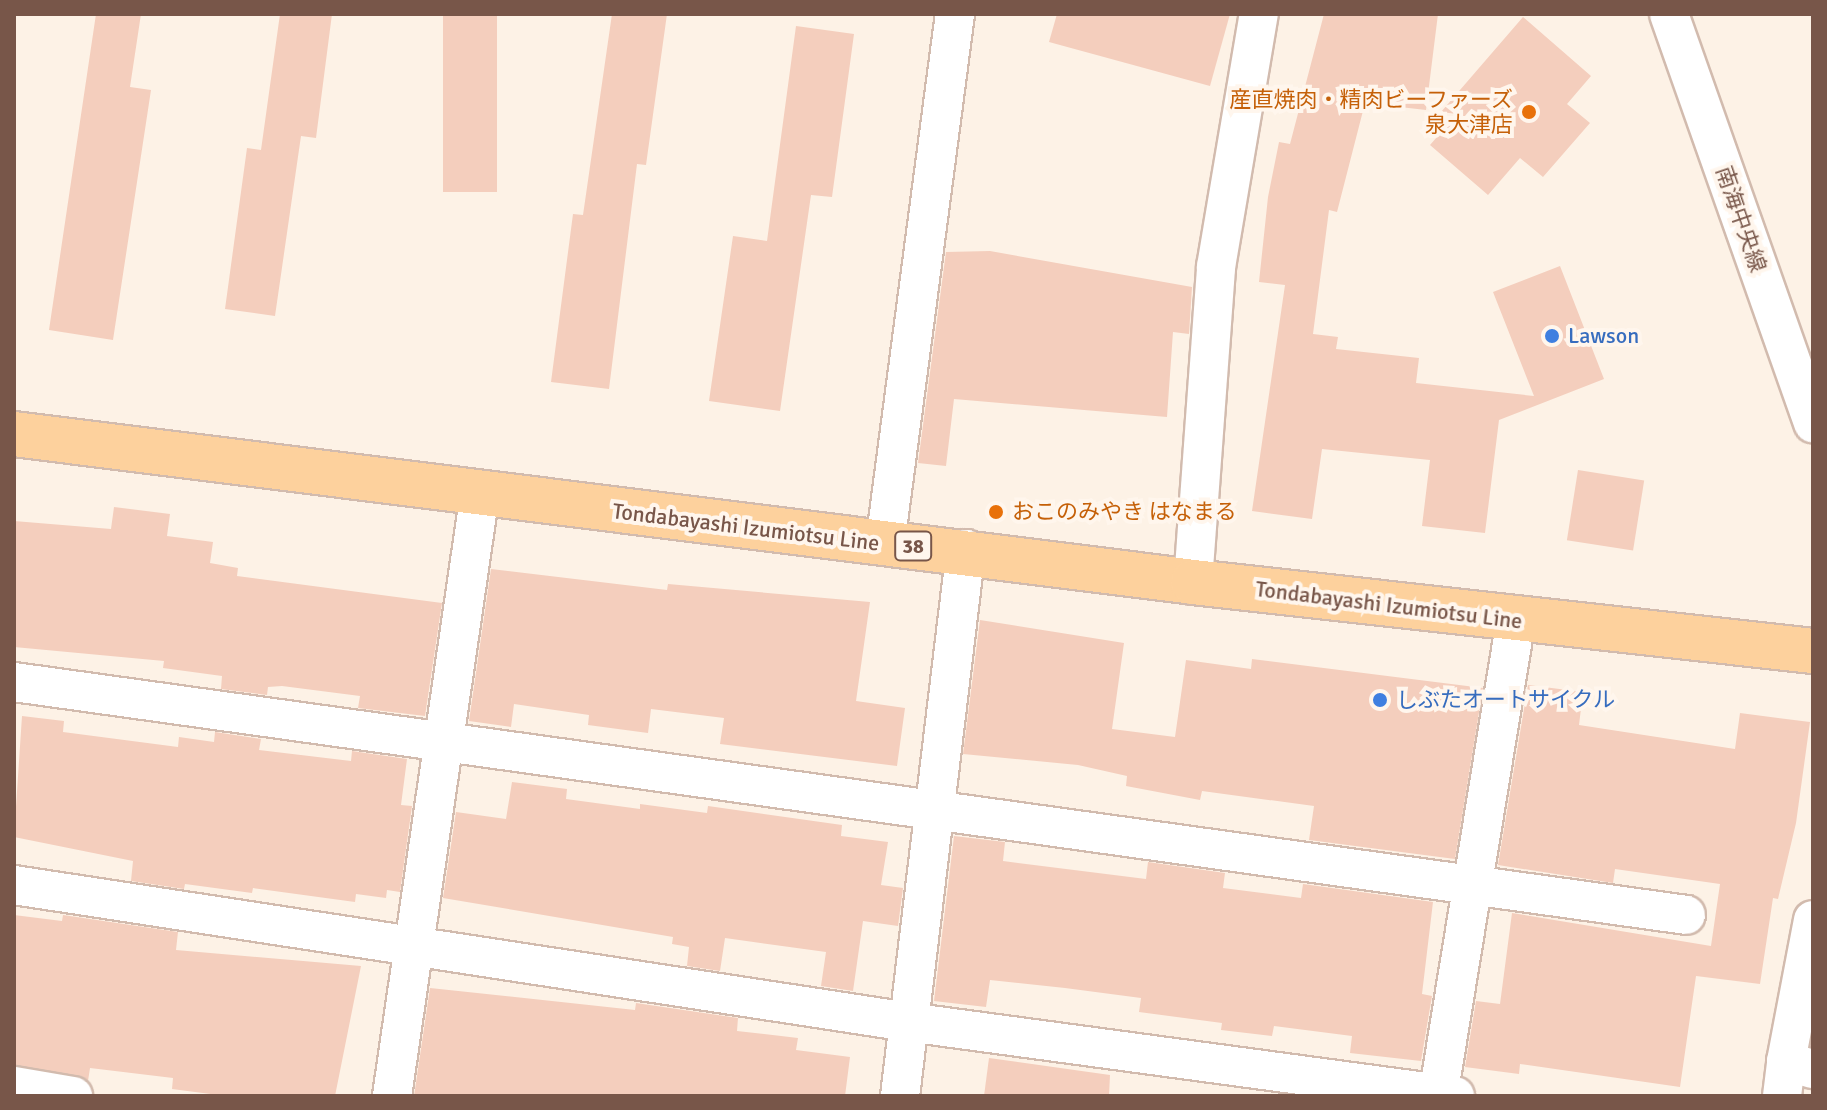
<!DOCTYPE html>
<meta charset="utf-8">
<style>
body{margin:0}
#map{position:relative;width:1827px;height:1110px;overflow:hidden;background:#fdf2e6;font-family:Signika,"Noto Sans JP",sans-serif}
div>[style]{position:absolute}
.building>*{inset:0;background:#f4cebd;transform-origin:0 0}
.roads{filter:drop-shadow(2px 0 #d2bbae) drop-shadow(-2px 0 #d2bbae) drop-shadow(0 2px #d2bbae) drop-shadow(0 -2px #d2bbae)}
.minor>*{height:38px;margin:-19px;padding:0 19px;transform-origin:19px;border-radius:19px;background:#fff}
.major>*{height:44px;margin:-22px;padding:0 22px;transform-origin:22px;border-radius:22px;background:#fdd19d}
.dots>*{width:22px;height:22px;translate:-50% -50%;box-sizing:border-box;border:4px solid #fff6ed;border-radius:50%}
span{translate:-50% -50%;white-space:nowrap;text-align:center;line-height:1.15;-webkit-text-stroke:8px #fff6ed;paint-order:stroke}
.shield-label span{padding:2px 6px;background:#fff6ed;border:2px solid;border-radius:6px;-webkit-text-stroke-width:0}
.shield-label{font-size:20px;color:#785649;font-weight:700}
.food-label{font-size:22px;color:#c56008}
.right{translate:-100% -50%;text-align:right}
.left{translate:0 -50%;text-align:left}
.street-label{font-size:22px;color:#785649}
.shop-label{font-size:22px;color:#366cbe}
.frame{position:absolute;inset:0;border:16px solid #785649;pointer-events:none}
</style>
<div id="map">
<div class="building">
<i style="clip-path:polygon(96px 14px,141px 14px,130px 87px,151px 90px,113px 340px,49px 330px)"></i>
<i style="clip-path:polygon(280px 14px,332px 14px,316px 138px,301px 136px,275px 316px,225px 309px,247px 148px,261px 150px)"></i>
<i style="left:443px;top:14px;width:54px;height:178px"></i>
<i style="clip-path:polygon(612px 14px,667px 14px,646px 165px,637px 164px,609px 389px,551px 382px,573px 214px,583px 215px)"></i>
<i style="clip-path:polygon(1057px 14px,1230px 14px,1210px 86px,1049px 42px)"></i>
<i style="clip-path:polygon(1324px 14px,1438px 14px,1426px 110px,1365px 103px,1337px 212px,1329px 210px,1313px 334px,1338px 337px,1336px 349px,1419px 358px,1416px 383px,1534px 396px,1493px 292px,1560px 266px,1604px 379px,1499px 420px,1485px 533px,1422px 526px,1430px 460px,1322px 449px,1312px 519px,1252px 511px,1285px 285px,1259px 282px,1268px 197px,1279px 142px,1290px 144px)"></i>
<i style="clip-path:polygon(1523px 17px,1591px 76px,1567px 104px,1590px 123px,1543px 177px,1520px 158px,1488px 195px,1430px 145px,1457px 114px,1441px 112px)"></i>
<i style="clip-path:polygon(796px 26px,854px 34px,832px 197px,811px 195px,780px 411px,709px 401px,733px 236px,767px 241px)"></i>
<i style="clip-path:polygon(990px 251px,1192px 287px,1189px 334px,1173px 332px,1167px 417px,954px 399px,946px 466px,918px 463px,946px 252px)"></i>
<i style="left:1578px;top:470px;width:67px;height:71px;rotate:9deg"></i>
<i style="clip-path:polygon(114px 507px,170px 514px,167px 536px,213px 542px,210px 563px,238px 568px,237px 576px,442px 603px,425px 716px,358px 708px,360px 696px,282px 686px,268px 687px,267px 695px,221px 689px,222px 676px,163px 668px,164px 661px,14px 647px,14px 521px,111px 529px)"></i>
<i style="clip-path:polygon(491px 569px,667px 590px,668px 584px,870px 602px,856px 701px,905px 708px,897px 766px,720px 744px,724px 718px,651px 709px,648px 733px,588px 725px,589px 715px,514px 704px,511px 727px,469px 721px)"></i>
<i style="clip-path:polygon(980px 620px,1124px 643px,1112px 729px,1175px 737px,1186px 660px,1251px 669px,1252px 659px,1483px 688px,1455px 859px,1309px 840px,1314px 806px,1202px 791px,1200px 800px,1126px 786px,1127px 776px,1078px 765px,963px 754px)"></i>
<i style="clip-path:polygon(1528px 685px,1583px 692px,1579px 725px,1735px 749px,1740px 713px,1810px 722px,1796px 823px,1778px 899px,1773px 898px,1760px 984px,1696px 976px,1680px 1087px,1520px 1064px,1519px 1074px,1465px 1067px,1476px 1001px,1500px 1004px,1512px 913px,1711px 946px,1720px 884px,1615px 869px,1613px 883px,1498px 865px)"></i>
<i style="clip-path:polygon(22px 716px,64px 721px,63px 732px,178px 747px,179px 737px,214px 742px,215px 732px,261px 739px,259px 750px,351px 761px,352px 751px,407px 759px,401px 805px,412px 806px,400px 892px,387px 890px,386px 898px,356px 894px,355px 902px,253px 888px,252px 893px,185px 884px,184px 889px,131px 881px,133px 861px,14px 837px)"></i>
<i style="clip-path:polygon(512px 782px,567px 789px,566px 799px,640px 809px,640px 804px,707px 813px,708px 806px,842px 825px,841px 836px,888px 842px,881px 885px,903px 888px,898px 926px,863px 921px,853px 991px,821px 986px,826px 952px,725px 938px,720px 971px,687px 966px,689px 947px,672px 944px,673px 937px,443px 898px,456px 812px,506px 819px)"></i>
<i style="clip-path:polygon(954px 836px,1005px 842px,1003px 861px,1146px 879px,1148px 862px,1225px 873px,1223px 888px,1301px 898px,1303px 884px,1433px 902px,1422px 994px,1432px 996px,1421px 1061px,1350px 1053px,1352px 1036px,1274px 1026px,1272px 1036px,1221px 1030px,1222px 1023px,1139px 1012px,1141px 998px,1065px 988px,990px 980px,986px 1007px,934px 1001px)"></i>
<i style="clip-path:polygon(14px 915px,62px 921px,63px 915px,178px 932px,176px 950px,361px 966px,335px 1096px,226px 1096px,172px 1089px,173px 1078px,90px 1068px,88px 1081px,14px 1065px)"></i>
<i style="clip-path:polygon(430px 988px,635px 1010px,636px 1003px,738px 1018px,737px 1031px,798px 1038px,796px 1050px,850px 1057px,845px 1096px,414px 1096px)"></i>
<i style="clip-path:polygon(989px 1058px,1110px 1075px,1109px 1096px,984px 1096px)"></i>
</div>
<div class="roads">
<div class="minor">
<i style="left:1669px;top:14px;width:434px;rotate:70.6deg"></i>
<i style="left:885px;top:544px;width:535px;rotate:-82.48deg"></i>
<i style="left:1193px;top:582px;width:316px;rotate:-85.8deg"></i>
<i style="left:1216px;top:267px;width:257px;rotate:-80.4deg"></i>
<i style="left:14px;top:682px;width:1688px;rotate:7.93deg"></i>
<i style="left:14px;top:885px;width:904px;rotate:8.71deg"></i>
<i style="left:908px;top:1022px;width:552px;rotate:7.7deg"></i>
<i style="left:1813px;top:920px;width:144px;rotate:100.8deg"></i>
<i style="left:1786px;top:1061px;width:28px;rotate:17deg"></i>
<i style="left:14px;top:1086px;width:60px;rotate:9.6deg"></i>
<i style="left:392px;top:1096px;width:609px;rotate:-81.7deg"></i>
<i style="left:900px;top:1096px;width:551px;rotate:-83.12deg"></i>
<i style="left:1438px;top:1096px;width:482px;rotate:-80.7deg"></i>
<i style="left:1782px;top:1096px;width:35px;rotate:-83deg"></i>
</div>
<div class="major">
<i style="left:14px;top:434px;width:1188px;rotate:7.15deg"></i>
<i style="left:1193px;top:582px;width:624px;rotate:6.35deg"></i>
</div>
</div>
<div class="dots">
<i style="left:1529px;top:112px;background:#e8710a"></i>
<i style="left:1552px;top:336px;background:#3f7fe0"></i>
<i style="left:996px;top:512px;background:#e8710a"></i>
<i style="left:1380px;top:700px;background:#3f7fe0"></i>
</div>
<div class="shield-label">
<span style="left:913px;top:546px">38</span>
</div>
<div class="food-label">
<span class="right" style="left:1513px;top:112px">産直焼肉・精肉ビーファーズ<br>泉大津店</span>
<span class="left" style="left:1012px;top:512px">おこのみやき はなまる</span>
</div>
<div class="street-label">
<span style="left:1741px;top:219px;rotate:71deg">南海中央線</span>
<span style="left:746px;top:527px;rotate:7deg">Tondabayashi Izumiotsu Line</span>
<span style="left:1389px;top:605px;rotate:7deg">Tondabayashi Izumiotsu Line</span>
</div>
<div class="shop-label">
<span class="left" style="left:1568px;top:336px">Lawson</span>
<span class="left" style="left:1396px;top:700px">しぶたオートサイクル</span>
</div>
<div class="frame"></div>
</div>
